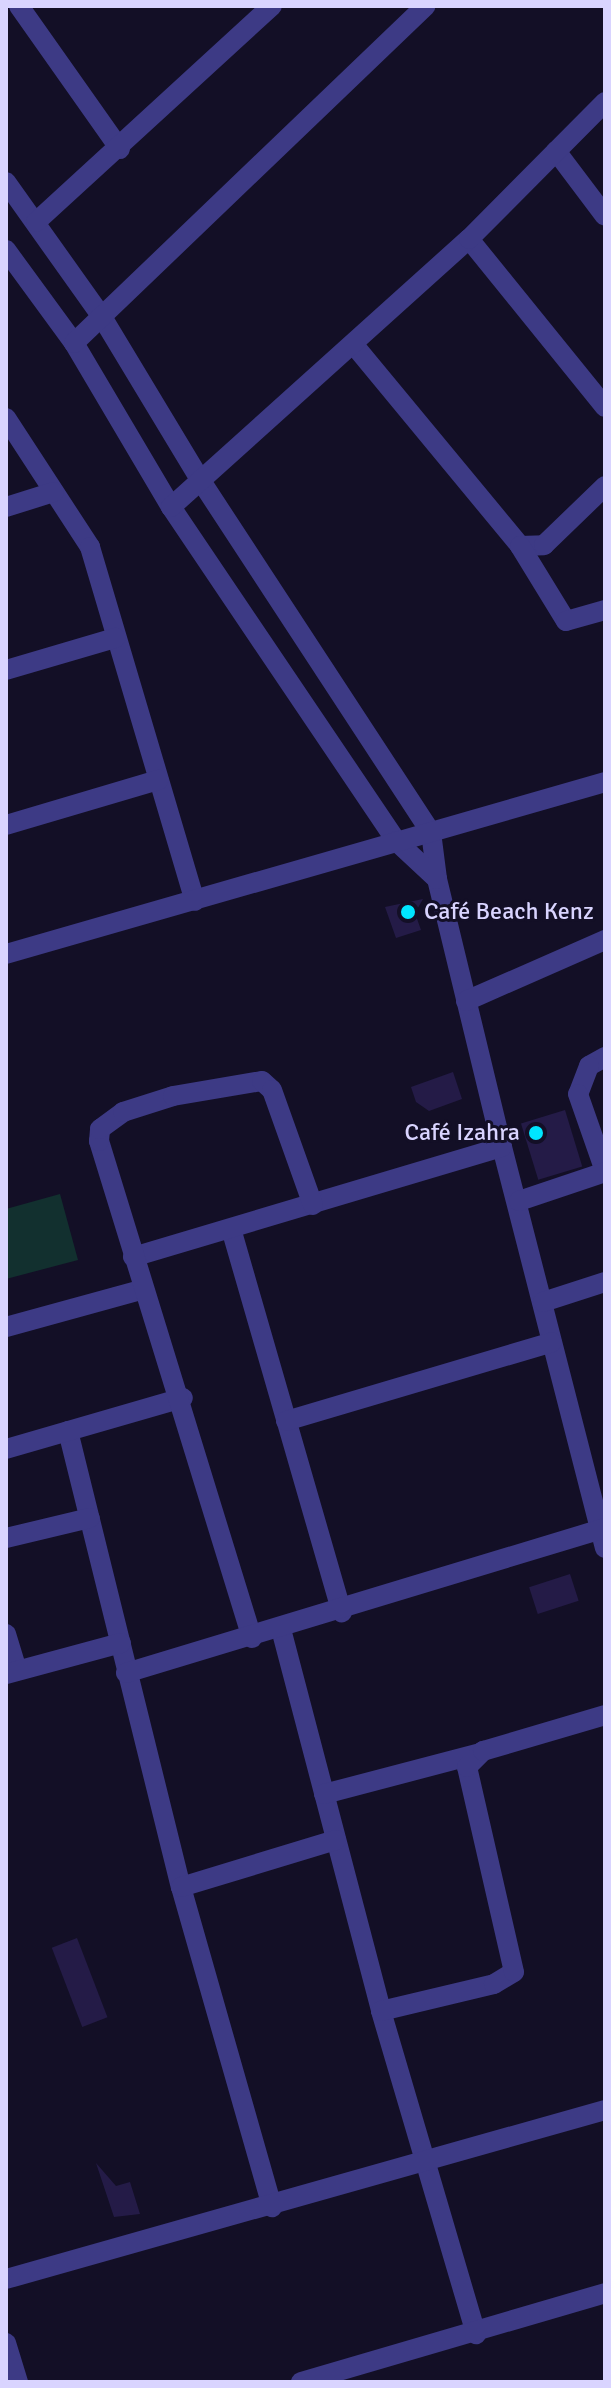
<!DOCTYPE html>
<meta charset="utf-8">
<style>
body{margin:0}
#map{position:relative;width:611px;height:2388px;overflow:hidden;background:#130f26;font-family:Signika,sans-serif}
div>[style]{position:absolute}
.green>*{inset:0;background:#12302f}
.building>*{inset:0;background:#241b47;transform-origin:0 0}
.minor>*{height:20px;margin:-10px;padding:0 10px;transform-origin:10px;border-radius:10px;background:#3d3a85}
.tertiary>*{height:20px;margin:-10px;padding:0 10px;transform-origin:10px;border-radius:10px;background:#3d3a85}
.dots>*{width:22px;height:22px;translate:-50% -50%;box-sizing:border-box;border:4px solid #130f26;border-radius:50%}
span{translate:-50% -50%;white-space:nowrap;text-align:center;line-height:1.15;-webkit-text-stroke:6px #130f26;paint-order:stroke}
.poi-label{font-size:24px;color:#d9d4ff}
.left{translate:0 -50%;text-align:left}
.right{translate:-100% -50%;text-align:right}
.frame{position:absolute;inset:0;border:8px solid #d9d4ff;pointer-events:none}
</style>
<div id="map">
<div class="green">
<i style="clip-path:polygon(60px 1194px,78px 1260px,6px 1279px,6px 1209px)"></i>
</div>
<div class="building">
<i style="clip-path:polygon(423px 899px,415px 913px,421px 930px,396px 938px,385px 907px)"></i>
<i style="clip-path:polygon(453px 1072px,462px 1099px,429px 1111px,416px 1102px,411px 1087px)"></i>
<i style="left:565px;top:1110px;width:59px;height:46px;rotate:73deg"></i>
<i style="left:570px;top:1574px;width:28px;height:43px;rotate:72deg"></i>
<i style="left:77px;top:1938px;width:85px;height:27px;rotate:69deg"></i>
<i style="clip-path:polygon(96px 2163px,116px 2186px,130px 2182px,140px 2214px,114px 2217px)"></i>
</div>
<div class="minor">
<i style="left:19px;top:6px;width:175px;rotate:54.8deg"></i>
<i style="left:556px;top:151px;width:81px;rotate:53deg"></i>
<i style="left:6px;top:182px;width:166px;rotate:54.6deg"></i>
<i style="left:102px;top:317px;width:192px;rotate:58.9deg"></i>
<i style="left:201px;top:481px;width:420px;rotate:56.8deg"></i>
<i style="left:431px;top:832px;width:47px;rotate:82.7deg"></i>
<i style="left:437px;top:879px;width:276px;rotate:76.4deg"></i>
<i style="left:502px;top:1147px;width:414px;rotate:75.6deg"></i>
<i style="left:36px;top:222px;width:320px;rotate:-42.5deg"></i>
<i style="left:469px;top:239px;width:216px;rotate:51deg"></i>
<i style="left:6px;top:250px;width:115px;rotate:53.8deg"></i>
<i style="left:74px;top:343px;width:191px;rotate:59.4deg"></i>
<i style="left:171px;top:507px;width:403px;rotate:56deg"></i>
<i style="left:396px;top:841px;width:56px;rotate:42.8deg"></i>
<i style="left:74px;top:343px;width:487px;rotate:-43.8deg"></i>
<i style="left:354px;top:345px;width:261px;rotate:50.4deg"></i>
<i style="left:520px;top:546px;width:24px;rotate:-2deg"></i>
<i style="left:544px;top:545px;width:85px;rotate:-44deg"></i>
<i style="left:6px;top:418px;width:154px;rotate:56.9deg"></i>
<i style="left:90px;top:547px;width:369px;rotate:73.5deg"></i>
<i style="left:6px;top:507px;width:50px;rotate:-17.4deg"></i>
<i style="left:171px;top:507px;width:401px;rotate:-42deg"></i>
<i style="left:469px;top:239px;width:193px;rotate:-45.2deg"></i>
<i style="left:520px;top:546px;width:88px;rotate:58.5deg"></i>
<i style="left:566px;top:621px;width:41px;rotate:-15.8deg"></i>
<i style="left:6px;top:670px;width:114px;rotate:-16.4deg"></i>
<i style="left:6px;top:825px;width:159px;rotate:-16.5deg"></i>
<i style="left:466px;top:1001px;width:152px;rotate:-23.7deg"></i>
<i style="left:605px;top:1057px;width:18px;rotate:151deg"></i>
<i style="left:589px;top:1066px;width:30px;rotate:111deg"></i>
<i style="left:578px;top:1094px;width:82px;rotate:70.7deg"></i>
<i style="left:519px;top:1201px;width:91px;rotate:-18.6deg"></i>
<i style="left:232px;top:1232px;width:396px;rotate:73.9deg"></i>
<i style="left:133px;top:1257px;width:385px;rotate:-16.6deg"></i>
<i style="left:543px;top:1302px;width:65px;rotate:-17.9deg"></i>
<i style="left:6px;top:1327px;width:143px;rotate:-15.4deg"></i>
<i style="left:286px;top:1421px;width:277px;rotate:-16.5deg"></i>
<i style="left:68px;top:1431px;width:470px;rotate:76.1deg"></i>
<i style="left:181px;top:1887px;width:333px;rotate:74.1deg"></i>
<i style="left:6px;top:1449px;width:184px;rotate:-16.1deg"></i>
<i style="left:6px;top:1538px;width:86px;rotate:-13.4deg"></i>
<i style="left:281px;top:1629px;width:395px;rotate:75.3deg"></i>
<i style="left:381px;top:2011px;width:337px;rotate:73.6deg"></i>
<i style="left:6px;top:1634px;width:38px;rotate:73deg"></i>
<i style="left:252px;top:1638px;width:520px;rotate:-107.11deg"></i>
<i style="left:99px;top:1141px;width:12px;rotate:-85deg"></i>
<i style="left:100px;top:1129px;width:29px;rotate:-36deg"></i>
<i style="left:123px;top:1112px;width:52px;rotate:-17.7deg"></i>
<i style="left:173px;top:1096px;width:90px;rotate:-9.6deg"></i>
<i style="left:262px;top:1081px;width:13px;rotate:42deg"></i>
<i style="left:272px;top:1090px;width:122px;rotate:70.4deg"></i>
<i style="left:126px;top:1673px;width:500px;rotate:-16.84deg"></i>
<i style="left:6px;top:1674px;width:119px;rotate:-15.1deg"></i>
<i style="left:324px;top:1794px;width:161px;rotate:-14.7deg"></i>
<i style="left:181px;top:1887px;width:162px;rotate:-16.9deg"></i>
<i style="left:381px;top:2011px;width:116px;rotate:-13.4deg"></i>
<i style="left:494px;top:1984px;width:23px;rotate:-31deg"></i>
<i style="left:514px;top:1972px;width:210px;rotate:-102.9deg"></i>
<i style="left:467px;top:1767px;width:23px;rotate:-45deg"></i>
<i style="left:483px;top:1751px;width:127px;rotate:-16.4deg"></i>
<i style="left:6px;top:2279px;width:622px;rotate:-15.76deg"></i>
<i style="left:6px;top:2343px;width:41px;rotate:72.9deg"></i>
<i style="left:301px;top:2382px;width:317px;rotate:-16.3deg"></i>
</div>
<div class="tertiary">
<i style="left:6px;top:954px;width:623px;rotate:-16.02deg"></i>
</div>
<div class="dots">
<i style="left:408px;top:912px;background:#00e5ff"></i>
<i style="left:536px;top:1133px;background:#00e5ff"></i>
</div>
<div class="poi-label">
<span class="left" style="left:424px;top:912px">Café Beach Kenz</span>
<span class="right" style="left:520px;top:1133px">Café Izahra</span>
</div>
<div class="frame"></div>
</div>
